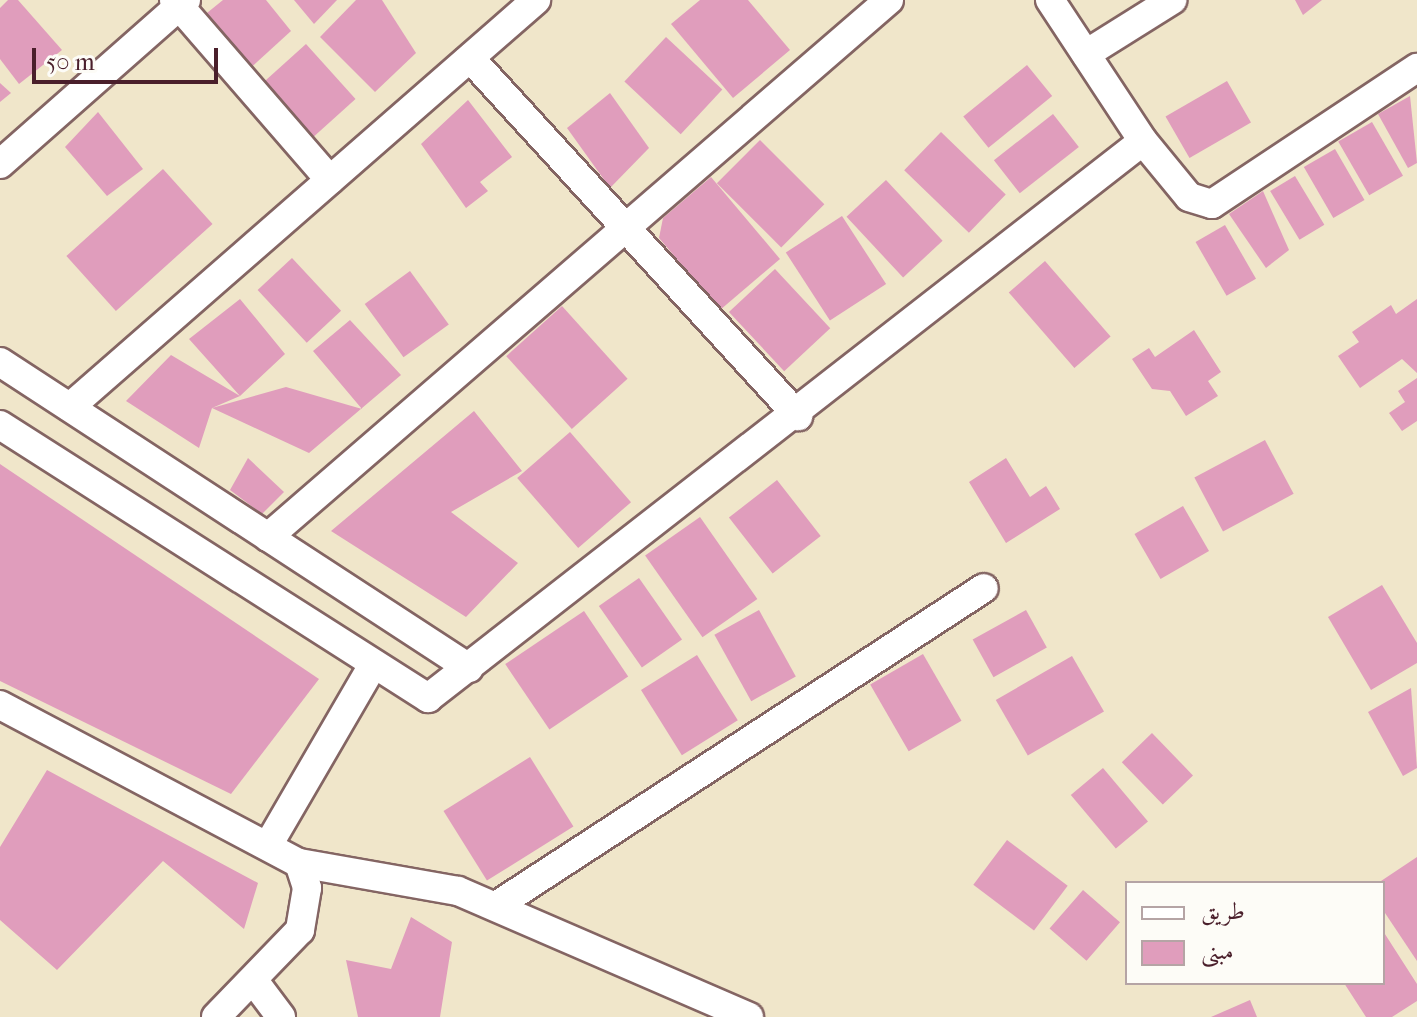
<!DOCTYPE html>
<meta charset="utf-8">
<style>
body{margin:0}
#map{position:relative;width:1417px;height:1017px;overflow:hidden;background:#f0e6ca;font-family:"IM FELL French Canon",Amiri,serif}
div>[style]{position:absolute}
.building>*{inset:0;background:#e09dbc;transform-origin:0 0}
.roads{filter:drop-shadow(2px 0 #846563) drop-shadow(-2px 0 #846563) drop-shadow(0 2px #846563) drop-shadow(0 -2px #846563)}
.minor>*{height:28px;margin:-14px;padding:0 14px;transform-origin:14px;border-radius:14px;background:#fff}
span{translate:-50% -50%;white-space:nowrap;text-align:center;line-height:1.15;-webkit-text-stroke:6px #fdfcf7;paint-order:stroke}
.legend{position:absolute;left:1125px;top:881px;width:260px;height:104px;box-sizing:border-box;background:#fdfcf7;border:2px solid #b5a4a5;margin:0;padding:10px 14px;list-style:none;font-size:24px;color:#4a1f2b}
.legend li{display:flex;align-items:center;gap:16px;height:40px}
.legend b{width:40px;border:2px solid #b5a4a5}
.scale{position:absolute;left:32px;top:48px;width:186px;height:36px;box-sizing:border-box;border:4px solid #4a1f2b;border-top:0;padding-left:10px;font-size:24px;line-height:28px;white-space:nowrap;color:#4a1f2b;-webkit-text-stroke:6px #fdfcf7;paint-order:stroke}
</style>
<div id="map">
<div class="building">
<i style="clip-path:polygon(8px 0,18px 0,62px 50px,19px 84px,0 59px,0 8px)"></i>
<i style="clip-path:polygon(223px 0,266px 0,291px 31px,246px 72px,202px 17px)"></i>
<i style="clip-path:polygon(294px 0,337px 0,314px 24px)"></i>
<i style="clip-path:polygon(356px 0,382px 0,416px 53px,375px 92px,320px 37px)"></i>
<i style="clip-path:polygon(700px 0,748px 0,790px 50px,733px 98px,671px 24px)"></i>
<i style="clip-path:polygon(1295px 0,1322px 0,1303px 15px)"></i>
<i style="left:666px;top:37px;width:77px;height:61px;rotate:43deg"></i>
<i style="left:306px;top:44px;width:74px;height:56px;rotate:48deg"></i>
<i style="left:1027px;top:65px;width:40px;height:82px;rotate:51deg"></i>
<i style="left:1227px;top:81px;width:48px;height:71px;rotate:60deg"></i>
<i style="clip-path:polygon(0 83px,11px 93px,0 102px)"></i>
<i style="clip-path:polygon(610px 93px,649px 148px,610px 188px,567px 128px)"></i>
<i style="clip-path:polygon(1410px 96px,1417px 163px,1408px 168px,1378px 114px)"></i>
<i style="clip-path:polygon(468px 100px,512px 157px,480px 182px,488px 191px,466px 208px,421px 144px)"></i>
<i style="clip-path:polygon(98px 112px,143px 169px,107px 196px,65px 147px)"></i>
<i style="left:1053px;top:114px;width:42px;height:75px;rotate:52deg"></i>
<i style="left:1372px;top:122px;width:62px;height:39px;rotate:60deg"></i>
<i style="left:941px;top:132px;width:90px;height:53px;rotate:44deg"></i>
<i style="left:760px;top:140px;width:91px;height:61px;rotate:45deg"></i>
<i style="left:1335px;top:149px;width:59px;height:36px;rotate:60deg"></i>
<i style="left:163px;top:169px;width:74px;height:130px;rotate:48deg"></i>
<i style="left:1295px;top:176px;width:57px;height:29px;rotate:59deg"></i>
<i style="clip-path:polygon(711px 177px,780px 259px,720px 310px,659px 238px,663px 218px)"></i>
<i style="left:886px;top:180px;width:83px;height:54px;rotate:47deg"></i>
<i style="clip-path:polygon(1263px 191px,1289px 250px,1266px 268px,1229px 214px)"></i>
<i style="left:842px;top:216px;width:81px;height:67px;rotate:57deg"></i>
<i style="left:1225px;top:225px;width:62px;height:34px;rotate:60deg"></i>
<i style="left:292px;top:258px;width:72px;height:47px;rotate:47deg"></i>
<i style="left:1045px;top:261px;width:100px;height:48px;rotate:49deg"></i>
<i style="left:775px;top:269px;width:81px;height:63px;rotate:47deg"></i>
<i style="left:410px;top:271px;width:66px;height:56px;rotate:54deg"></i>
<i style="clip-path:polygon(240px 299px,285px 354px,240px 396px,212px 408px,286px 387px,362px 409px,313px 351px,350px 320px,401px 375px,309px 453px,212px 408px,199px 448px,126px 401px,171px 355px,240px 396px,189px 339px)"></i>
<i style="clip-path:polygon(1417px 299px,1417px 373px,1402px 359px,1360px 388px,1338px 356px,1359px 342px,1352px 332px,1391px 305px,1396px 314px)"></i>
<i style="left:562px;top:306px;width:98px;height:75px;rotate:48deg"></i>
<i style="clip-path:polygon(1194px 330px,1221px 372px,1208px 381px,1218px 396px,1186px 416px,1170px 391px,1152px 389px,1132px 359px,1149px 348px,1155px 357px)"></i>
<i style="clip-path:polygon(1417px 378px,1417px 421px,1402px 431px,1389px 413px,1405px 402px,1398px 391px)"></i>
<i style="clip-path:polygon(474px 411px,522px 471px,451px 512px,518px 563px,466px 617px,331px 531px)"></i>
<i style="left:570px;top:432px;width:93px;height:70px;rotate:49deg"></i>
<i style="left:1265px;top:440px;width:61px;height:80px;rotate:62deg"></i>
<i style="clip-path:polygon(248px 458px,284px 492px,262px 514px,230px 490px)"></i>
<i style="clip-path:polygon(1006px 458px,1030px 497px,1046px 486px,1060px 509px,1006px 543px,969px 482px)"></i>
<i style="clip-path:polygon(0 464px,319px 679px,231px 794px,0 681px)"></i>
<i style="left:777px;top:480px;width:71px;height:61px;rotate:52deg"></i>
<i style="left:1183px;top:506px;width:52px;height:56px;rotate:60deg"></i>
<i style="left:700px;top:517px;width:100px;height:67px;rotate:55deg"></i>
<i style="left:639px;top:578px;width:75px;height:49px;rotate:55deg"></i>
<i style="clip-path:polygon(1382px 585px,1417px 643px,1417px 663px,1371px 690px,1328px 617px)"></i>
<i style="left:759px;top:610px;width:76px;height:51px;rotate:61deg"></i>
<i style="left:1026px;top:610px;width:43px;height:61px;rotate:61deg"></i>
<i style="left:584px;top:611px;width:79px;height:95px;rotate:56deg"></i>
<i style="left:923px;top:654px;width:77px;height:61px;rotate:60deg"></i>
<i style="left:697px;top:655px;width:77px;height:66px;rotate:58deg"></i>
<i style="left:1072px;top:656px;width:64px;height:88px;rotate:60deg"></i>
<i style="clip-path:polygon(1411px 688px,1417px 768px,1403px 776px,1368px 712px)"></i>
<i style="left:1152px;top:733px;width:59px;height:42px;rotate:46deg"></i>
<i style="left:530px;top:757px;width:82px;height:102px;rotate:58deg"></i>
<i style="left:1103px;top:768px;width:70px;height:42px;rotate:50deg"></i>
<i style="clip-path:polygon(47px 770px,258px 883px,244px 929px,163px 861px,57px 970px,0 920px,0 847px)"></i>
<i style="left:1007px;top:840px;width:76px;height:56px;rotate:37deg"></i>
<i style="clip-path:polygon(1417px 857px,1417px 961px,1383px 910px,1378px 883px)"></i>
<i style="left:1083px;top:890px;width:49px;height:51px;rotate:41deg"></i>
<i style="clip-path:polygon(411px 917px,452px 942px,440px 1017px,358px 1017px,346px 960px,391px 969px)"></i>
<i style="clip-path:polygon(1383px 931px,1417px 984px,1417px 1001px,1392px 1017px,1366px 1017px,1344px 983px,1383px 983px)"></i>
<i style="clip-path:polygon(1250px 1000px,1257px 1017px,1211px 1017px)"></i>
</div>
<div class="roads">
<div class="minor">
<i style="left:174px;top:0;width:238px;rotate:49.1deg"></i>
<i style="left:1086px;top:54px;width:102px;rotate:-32.1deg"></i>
<i style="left:470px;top:58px;width:486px;rotate:47.5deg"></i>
<i style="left:1143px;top:141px;width:72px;rotate:50.6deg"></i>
<i style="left:1189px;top:197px;width:24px;rotate:17deg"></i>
<i style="left:1212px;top:204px;width:246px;rotate:-33.6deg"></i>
<i style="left:0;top:164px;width:248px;rotate:-41.4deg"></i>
<i style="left:0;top:362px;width:560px;rotate:33.12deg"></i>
<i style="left:70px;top:407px;width:619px;rotate:-41.13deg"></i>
<i style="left:0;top:425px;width:508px;rotate:32.53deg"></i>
<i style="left:428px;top:698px;width:906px;rotate:-37.92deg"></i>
<i style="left:1143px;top:141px;width:169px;rotate:-123.4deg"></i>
<i style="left:268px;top:537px;width:821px;rotate:-40.85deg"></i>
<i style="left:0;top:705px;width:338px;rotate:27.9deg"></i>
<i style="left:299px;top:863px;width:26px;rotate:72deg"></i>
<i style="left:307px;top:888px;width:43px;rotate:99.5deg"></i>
<i style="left:300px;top:930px;width:121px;rotate:134deg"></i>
<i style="left:270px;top:842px;width:205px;rotate:-59.8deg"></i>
<i style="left:299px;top:863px;width:161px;rotate:10deg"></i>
<i style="left:458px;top:891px;width:317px;rotate:23.4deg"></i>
<i style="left:496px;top:906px;width:582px;rotate:-33.09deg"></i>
<i style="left:254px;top:981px;width:45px;rotate:53.1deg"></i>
</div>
</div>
<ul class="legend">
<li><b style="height:10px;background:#fff"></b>طريق</li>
<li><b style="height:22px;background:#e09dbc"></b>مبنى</li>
</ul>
<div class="scale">50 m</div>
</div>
